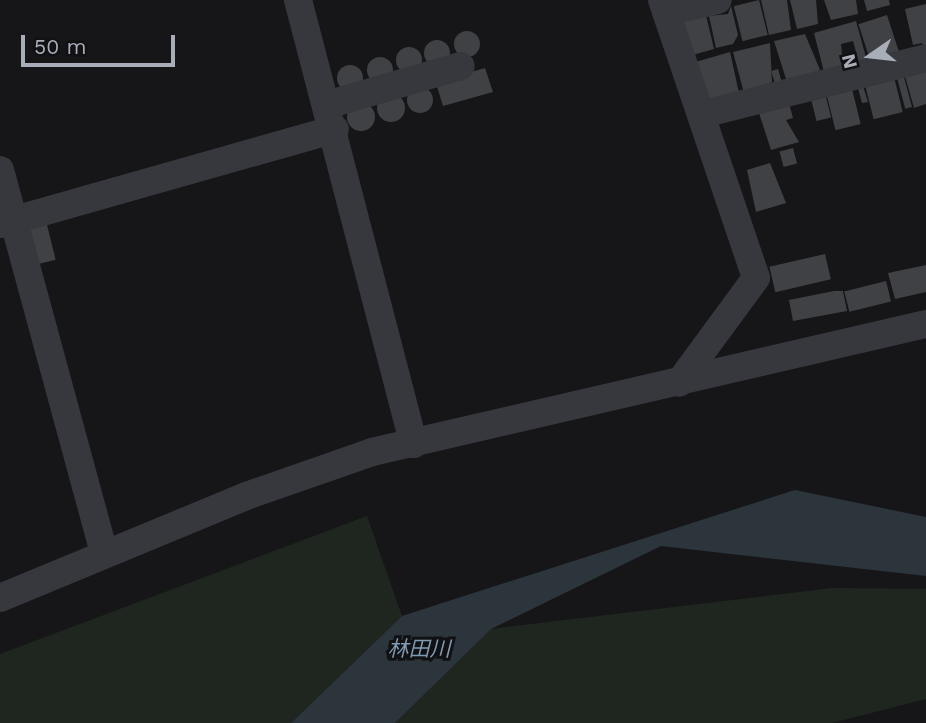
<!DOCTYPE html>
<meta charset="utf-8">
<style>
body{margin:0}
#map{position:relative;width:926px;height:723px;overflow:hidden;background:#161618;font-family:"Work Sans","Noto Sans JP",sans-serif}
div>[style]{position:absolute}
.green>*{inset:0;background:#1e261f}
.water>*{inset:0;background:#2c353c}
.building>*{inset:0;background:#404145;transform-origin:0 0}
.round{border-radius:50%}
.minor>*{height:28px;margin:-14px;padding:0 14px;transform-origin:14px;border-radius:14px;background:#37383d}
span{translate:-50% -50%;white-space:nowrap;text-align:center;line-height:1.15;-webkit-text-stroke:6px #111113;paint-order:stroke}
.water-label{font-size:21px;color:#7f9bb3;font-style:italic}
.north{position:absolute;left:835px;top:21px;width:70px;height:70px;-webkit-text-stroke:5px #111113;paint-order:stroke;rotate:256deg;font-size:19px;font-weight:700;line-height:28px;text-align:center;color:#a8adb8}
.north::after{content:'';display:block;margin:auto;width:24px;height:32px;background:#a8adb8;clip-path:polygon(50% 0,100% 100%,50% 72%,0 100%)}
.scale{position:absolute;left:21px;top:35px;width:154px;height:32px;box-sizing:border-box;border:4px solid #a8adb8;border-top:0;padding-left:9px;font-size:21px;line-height:24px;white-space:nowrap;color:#a8adb8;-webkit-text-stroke:5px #111113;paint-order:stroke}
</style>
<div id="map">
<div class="green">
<i style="clip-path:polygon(367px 516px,402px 616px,291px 723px,0 723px,0 654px)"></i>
<i style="clip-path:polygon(832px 588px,926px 589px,926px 699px,832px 723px,395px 723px,490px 629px)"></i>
</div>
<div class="water">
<i style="clip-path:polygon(795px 490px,926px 517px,926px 576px,661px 546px,491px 629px,395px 723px,291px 723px,402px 616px)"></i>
</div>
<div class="building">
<i style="left:759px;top:0;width:36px;height:26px;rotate:76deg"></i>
<i style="clip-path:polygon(761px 0,787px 0,791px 30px,769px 35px)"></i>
<i style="clip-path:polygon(790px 0,816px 0,818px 24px,797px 29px)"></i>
<i style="clip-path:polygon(824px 0,856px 0,858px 14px,831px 20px)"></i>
<i style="clip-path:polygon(864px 0,889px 0,890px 5px,867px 11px)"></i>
<i style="clip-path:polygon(926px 4px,926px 48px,924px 48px,922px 43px,913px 45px,905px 9px)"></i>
<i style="clip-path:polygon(731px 6px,738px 35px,733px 44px,716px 48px,709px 16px,728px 14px)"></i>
<i style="clip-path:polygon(705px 11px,714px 49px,689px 56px,678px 22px)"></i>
<i style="left:887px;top:15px;width:38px;height:30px;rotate:72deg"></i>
<i style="clip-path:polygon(856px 21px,867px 61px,859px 63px,853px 41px,841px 44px,843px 65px,824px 72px,814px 33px)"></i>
<i class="round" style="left:454px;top:31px;width:26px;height:26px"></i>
<i style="clip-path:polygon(805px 34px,820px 70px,787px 82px,774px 41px)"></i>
<i class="round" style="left:424px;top:40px;width:26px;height:26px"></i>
<i style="clip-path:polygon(770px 43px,772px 82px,744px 93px,733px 52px)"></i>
<i class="round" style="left:396px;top:47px;width:26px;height:26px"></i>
<i style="clip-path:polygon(730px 52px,739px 93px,708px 99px,692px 63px)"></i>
<i class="round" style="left:367px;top:57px;width:26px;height:26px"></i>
<i class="round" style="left:337px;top:65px;width:26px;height:26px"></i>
<i style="clip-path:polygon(485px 68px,493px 92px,443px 106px,436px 83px,460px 76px,463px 82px,461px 75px)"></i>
<i style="left:778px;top:69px;width:15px;height:7px;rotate:74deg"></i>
<i style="clip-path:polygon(926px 70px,926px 104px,914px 108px,905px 76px)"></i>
<i style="left:894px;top:77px;width:36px;height:30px;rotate:76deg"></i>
<i style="left:904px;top:77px;width:31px;height:7px;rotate:75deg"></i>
<i style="clip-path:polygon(863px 86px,868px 102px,862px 103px,858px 88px)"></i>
<i class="round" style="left:407px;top:87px;width:26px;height:26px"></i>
<i style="left:852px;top:89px;width:36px;height:26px;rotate:76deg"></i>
<i class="round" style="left:377px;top:94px;width:28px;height:28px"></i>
<i style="left:826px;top:97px;width:21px;height:15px;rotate:76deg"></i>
<i style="clip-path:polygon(789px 103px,793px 118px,786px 120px,799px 142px,771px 150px,759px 113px)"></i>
<i class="round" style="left:347px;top:103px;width:28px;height:28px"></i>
<i style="left:793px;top:148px;width:16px;height:14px;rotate:75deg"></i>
<i style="clip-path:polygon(770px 163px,786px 203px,756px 212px,747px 170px)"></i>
<i style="left:46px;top:221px;width:40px;height:24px;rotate:76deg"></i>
<i style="left:825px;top:254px;width:26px;height:57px;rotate:77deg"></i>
<i style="clip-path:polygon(926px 265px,926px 292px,895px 299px,888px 273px)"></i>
<i style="left:886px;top:281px;width:21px;height:43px;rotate:76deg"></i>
<i style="clip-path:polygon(834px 291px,843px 291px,847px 311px,793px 321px,789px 300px)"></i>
</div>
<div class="minor">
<i style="left:298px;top:0;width:459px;rotate:75.4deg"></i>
<i style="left:662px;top:0;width:293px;rotate:71.3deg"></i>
<i style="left:756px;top:278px;width:130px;rotate:126.3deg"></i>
<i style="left:666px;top:12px;width:53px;rotate:-13deg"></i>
<i style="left:330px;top:104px;width:136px;rotate:-16.2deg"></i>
<i style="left:703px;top:114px;width:230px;rotate:-14.1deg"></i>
<i style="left:0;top:170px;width:396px;rotate:74.8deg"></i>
<i style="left:0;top:224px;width:348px;rotate:-15.8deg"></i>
<i style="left:0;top:598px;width:266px;rotate:-22.5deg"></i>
<i style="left:246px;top:496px;width:133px;rotate:-19.2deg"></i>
<i style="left:372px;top:452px;width:569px;rotate:-13.01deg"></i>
</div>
<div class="water-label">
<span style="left:419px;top:649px">林田川</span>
</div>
<div class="north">N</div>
<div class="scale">50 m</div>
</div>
